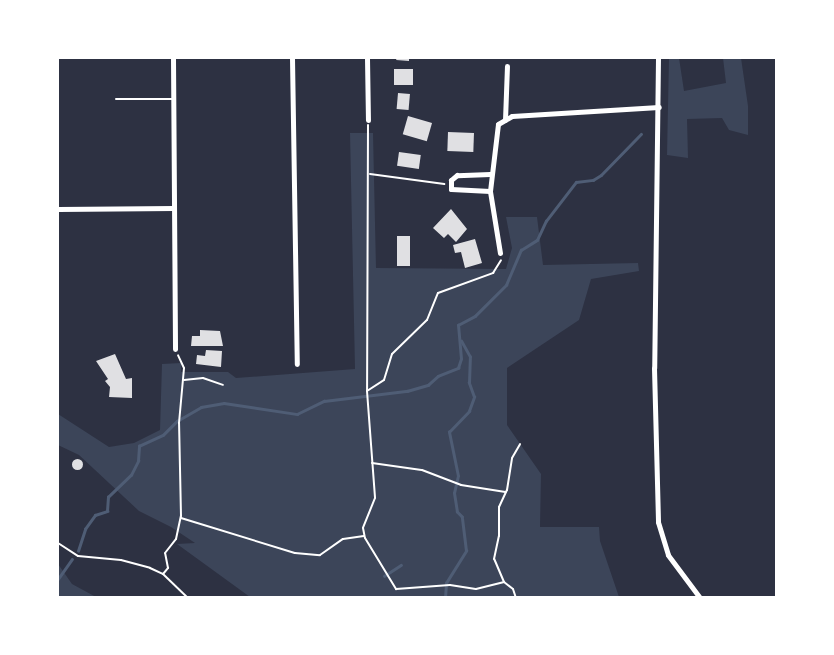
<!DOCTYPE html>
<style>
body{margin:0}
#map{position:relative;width:834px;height:655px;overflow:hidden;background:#2d3142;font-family:Quicksand,sans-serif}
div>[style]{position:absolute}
.green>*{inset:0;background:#3c4559}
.stream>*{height:2.5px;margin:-1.25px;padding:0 1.25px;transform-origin:1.25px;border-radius:1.25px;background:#4f5d75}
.building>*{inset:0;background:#e0e0e3;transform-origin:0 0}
.round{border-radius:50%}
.path>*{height:2px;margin:-1px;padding:0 1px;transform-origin:1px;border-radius:1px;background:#fff}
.service>*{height:2.5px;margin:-1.25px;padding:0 1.25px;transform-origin:1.25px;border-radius:1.25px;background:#fff}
.minor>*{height:5px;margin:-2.5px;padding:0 2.5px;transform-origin:2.5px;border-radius:2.5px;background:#fff}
span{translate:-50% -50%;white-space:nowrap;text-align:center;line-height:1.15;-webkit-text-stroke:4.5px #fff;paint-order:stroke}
.frame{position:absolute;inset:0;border:59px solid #fff;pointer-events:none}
</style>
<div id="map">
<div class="green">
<i style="clip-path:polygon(669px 58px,679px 58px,684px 91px,726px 83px,723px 58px,741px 58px,748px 106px,748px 135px,729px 130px,722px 118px,687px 119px,688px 158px,667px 155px)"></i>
<i style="clip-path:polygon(350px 133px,373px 133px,376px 268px,506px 269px,512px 248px,506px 217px,537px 217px,543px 265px,638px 263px,639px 271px,591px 279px,579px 320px,507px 368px,507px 425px,541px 474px,540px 527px,599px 527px,600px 541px,619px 597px,250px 597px,177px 544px,195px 543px,171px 527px,139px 511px,79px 455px,58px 445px,58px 414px,109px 447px,134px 443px,160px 430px,162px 364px,181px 363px,181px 372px,228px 372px,236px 378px,355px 369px)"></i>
<i style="clip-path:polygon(58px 564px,72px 584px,96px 597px,58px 597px)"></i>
</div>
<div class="stream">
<i style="left:78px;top:551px;width:23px;rotate:-72deg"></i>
<i style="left:85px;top:529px;width:17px;rotate:-54deg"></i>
<i style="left:95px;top:515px;width:13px;rotate:-18deg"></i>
<i style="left:107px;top:511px;width:14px;rotate:-86deg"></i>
<i style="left:108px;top:497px;width:32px;rotate:-44deg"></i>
<i style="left:131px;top:475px;width:16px;rotate:-63deg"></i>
<i style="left:138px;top:461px;width:15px;rotate:-86deg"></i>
<i style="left:139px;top:446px;width:26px;rotate:-25deg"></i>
<i style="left:163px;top:435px;width:20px;rotate:-45deg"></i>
<i style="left:177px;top:421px;width:28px;rotate:-30deg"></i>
<i style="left:201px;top:407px;width:23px;rotate:-10deg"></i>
<i style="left:224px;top:403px;width:74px;rotate:8.6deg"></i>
<i style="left:297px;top:414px;width:30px;rotate:-26deg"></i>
<i style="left:324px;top:401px;width:84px;rotate:-6.9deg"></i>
<i style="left:407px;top:391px;width:22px;rotate:-16deg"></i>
<i style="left:428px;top:385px;width:13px;rotate:-42deg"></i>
<i style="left:438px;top:376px;width:22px;rotate:-22deg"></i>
<i style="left:458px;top:368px;width:9px;rotate:-72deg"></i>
<i style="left:461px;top:359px;width:34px;rotate:-95deg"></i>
<i style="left:458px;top:325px;width:19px;rotate:-28deg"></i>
<i style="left:475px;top:316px;width:44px;rotate:-45deg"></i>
<i style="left:506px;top:285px;width:38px;rotate:-67deg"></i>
<i style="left:521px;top:250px;width:19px;rotate:-32deg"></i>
<i style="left:537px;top:240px;width:21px;rotate:-65deg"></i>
<i style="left:546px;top:221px;width:49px;rotate:-52.4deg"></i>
<i style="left:576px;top:182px;width:17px;rotate:-7deg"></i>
<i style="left:593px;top:180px;width:9px;rotate:-32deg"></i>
<i style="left:601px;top:175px;width:57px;rotate:-45.7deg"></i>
<i style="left:384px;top:576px;width:20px;rotate:-33deg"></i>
<i style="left:58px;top:579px;width:24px;rotate:-55deg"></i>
<i style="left:445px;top:598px;width:15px;rotate:-86deg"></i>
<i style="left:446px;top:583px;width:38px;rotate:-58deg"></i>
<i style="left:466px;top:551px;width:34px;rotate:-97deg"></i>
<i style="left:462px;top:517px;width:7px;rotate:-135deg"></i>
<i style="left:457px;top:512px;width:19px;rotate:-99deg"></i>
<i style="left:454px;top:493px;width:17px;rotate:-77deg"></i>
<i style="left:458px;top:476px;width:45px;rotate:-101.6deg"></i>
<i style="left:449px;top:432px;width:29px;rotate:-46deg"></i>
<i style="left:469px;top:411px;width:15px;rotate:-70deg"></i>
<i style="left:474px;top:397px;width:15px;rotate:-110deg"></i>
<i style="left:469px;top:383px;width:26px;rotate:-88deg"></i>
<i style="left:470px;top:357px;width:18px;rotate:-119deg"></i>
</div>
<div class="building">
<i style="clip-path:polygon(397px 58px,409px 58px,409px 61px,396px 60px)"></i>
<i style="left:394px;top:69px;width:19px;height:16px"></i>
<i style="left:398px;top:93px;width:12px;height:16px;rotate:5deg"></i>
<i style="left:408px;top:116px;width:25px;height:19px;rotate:16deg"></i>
<i style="left:448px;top:132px;width:26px;height:19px;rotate:2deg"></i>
<i style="left:399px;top:152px;width:22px;height:14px;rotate:8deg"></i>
<i style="clip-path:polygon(451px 209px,467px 229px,456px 242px,448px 234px,444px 238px,433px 228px)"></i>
<i style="left:397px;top:236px;width:13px;height:30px"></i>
<i style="clip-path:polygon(475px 239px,482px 263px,465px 268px,461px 252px,455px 253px,453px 245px)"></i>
<i style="clip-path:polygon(200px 330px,220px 331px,223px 346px,191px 346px,192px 336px,200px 336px)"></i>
<i style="clip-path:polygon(206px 350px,222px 351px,221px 367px,196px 364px,197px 355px,205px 356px)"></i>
<i style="clip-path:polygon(115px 354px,126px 379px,132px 378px,132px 398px,109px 397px,110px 387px,105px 381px,108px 379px,96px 361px)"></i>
<i class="round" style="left:71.5px;top:458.5px;width:11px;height:11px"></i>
</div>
<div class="path">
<i style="left:368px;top:125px;width:266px;rotate:90.2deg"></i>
<i style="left:367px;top:391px;width:107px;rotate:85.7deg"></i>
<i style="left:375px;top:498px;width:32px;rotate:112deg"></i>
<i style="left:363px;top:528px;width:10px;rotate:79deg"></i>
<i style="left:365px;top:538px;width:60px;rotate:58.7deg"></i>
<i style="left:396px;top:589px;width:54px;rotate:-4.2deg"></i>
<i style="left:450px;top:585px;width:26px;rotate:9deg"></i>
<i style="left:476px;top:589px;width:29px;rotate:-14deg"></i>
<i style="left:504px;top:582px;width:11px;rotate:38deg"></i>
<i style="left:513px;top:589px;width:9px;rotate:72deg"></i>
<i style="left:370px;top:174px;width:75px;rotate:7.7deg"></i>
<i style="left:184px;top:380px;width:19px;rotate:-6deg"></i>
<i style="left:203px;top:378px;width:21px;rotate:19deg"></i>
<i style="left:367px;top:391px;width:20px;rotate:-33deg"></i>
<i style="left:384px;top:380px;width:27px;rotate:-73deg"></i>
<i style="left:392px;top:354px;width:49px;rotate:-44.2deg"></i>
<i style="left:427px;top:320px;width:29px;rotate:-68deg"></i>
<i style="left:438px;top:293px;width:59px;rotate:-20deg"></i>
<i style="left:493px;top:273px;width:15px;rotate:-58deg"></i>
<i style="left:372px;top:463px;width:50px;rotate:8deg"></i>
<i style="left:422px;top:470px;width:42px;rotate:21deg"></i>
<i style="left:461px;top:485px;width:45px;rotate:9deg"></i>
<i style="left:181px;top:518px;width:119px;rotate:17.1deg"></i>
<i style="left:295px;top:553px;width:25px;rotate:5deg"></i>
<i style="left:320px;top:555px;width:28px;rotate:-35deg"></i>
<i style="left:343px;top:539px;width:21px;rotate:-8deg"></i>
<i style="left:58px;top:543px;width:24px;rotate:33deg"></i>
<i style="left:78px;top:556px;width:43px;rotate:5.3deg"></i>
<i style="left:121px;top:560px;width:30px;rotate:15deg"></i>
<i style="left:150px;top:568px;width:14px;rotate:25deg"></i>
<i style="left:163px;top:574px;width:35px;rotate:44deg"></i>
<i style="left:163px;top:574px;width:8px;rotate:-50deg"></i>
<i style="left:168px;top:568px;width:15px;rotate:-101deg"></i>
<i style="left:165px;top:553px;width:18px;rotate:-52deg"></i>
<i style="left:176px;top:539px;width:24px;rotate:-78deg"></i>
<i style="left:181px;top:516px;width:93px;rotate:-91.2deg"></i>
<i style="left:179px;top:423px;width:55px;rotate:-84.8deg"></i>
<i style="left:184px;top:368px;width:14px;rotate:-115deg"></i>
<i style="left:504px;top:582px;width:25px;rotate:-113deg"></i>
<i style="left:494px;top:559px;width:24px;rotate:-78deg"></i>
<i style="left:499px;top:536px;width:29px;rotate:-90deg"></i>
<i style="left:499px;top:507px;width:19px;rotate:-65deg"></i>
<i style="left:507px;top:490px;width:32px;rotate:-81deg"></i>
<i style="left:512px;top:458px;width:16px;rotate:-60deg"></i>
</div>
<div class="service">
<i style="left:116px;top:99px;width:56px"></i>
</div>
<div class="minor">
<i style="left:173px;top:58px;width:291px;rotate:89.6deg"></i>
<i style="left:292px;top:58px;width:306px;rotate:89.1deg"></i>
<i style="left:367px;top:58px;width:62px;rotate:89.1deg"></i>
<i style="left:658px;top:58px;width:310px;rotate:90.7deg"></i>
<i style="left:654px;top:368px;width:154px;rotate:88.5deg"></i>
<i style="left:658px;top:522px;width:34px;rotate:73deg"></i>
<i style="left:668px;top:555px;width:54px;rotate:53.3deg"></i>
<i style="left:505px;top:120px;width:54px;rotate:-87.9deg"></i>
<i style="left:490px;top:174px;width:33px;rotate:178deg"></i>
<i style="left:457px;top:175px;width:8px;rotate:140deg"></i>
<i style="left:451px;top:180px;width:9px;rotate:90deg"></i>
<i style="left:451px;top:189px;width:39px;rotate:3deg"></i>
<i style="left:58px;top:209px;width:116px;rotate:-0.5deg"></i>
<i style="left:500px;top:253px;width:63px;rotate:-99.2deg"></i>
<i style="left:490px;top:191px;width:67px;rotate:-83.2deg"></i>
<i style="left:498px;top:124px;width:16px;rotate:-30deg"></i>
<i style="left:512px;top:116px;width:147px;rotate:-3.5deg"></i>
</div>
<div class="frame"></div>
</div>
